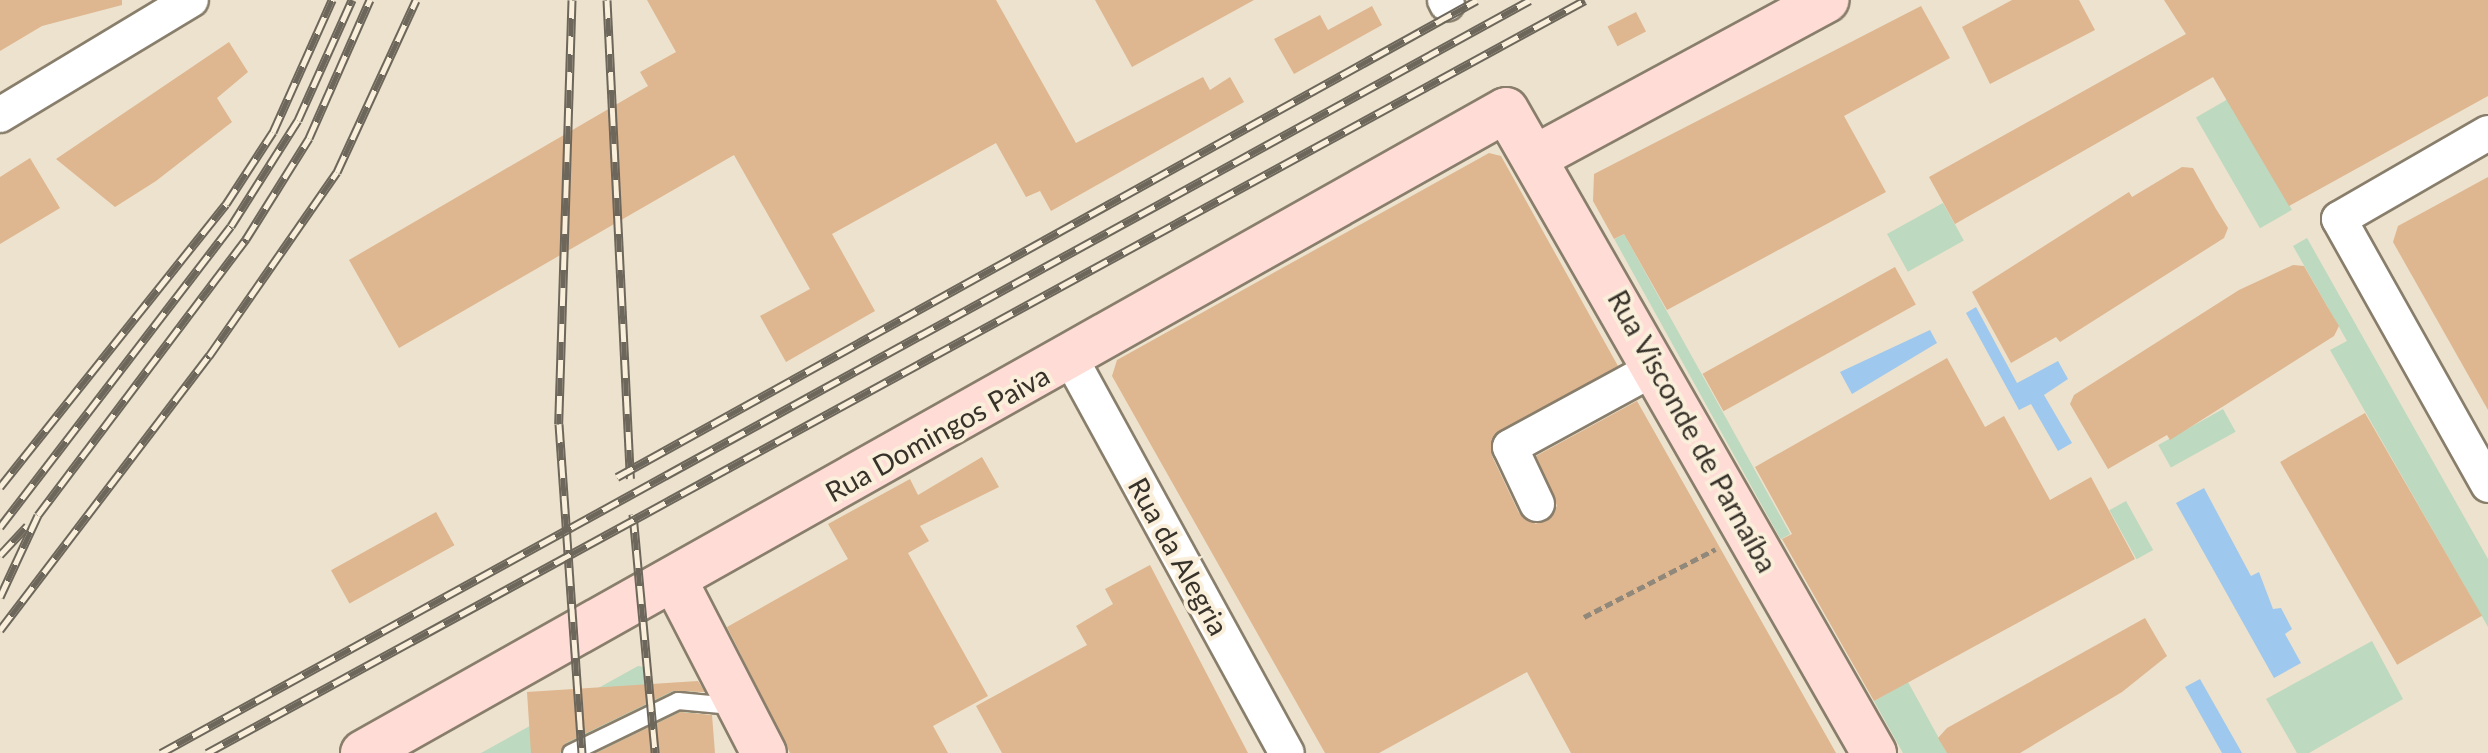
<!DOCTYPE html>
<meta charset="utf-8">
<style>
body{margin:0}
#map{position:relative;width:2488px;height:753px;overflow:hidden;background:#ede2cd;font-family:Lato,sans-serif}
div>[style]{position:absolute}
.green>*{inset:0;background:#bdd9bf;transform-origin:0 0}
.water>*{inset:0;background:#9ec8ed}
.building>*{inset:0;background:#deb690;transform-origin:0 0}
.path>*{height:5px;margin-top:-2.5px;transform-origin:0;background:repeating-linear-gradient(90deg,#90887a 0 8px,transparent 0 12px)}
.roads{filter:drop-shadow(2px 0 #887e6b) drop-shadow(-2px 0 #887e6b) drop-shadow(0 2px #887e6b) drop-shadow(0 -2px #887e6b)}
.lane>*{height:16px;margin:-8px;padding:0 8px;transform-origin:8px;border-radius:8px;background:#fff}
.street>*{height:34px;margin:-17px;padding:0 17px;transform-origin:17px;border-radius:17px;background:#fff}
.secondary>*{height:44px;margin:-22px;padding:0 22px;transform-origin:22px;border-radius:22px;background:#ffdcd6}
.rail>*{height:9px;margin-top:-4.5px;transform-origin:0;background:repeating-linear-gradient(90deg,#faefda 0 18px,#6d675b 0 36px);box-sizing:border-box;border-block:2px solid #6d675b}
span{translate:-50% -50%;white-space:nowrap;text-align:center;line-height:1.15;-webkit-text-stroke:8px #faefda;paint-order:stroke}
.street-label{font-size:28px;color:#37322a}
</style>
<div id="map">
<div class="green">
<i style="left:2228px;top:99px;width:128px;height:37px;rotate:60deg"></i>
<i style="left:1943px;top:203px;width:43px;height:64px;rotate:61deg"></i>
<i style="left:1624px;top:234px;width:343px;height:11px;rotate:61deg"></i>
<i style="clip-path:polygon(2307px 238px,2488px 559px,2488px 627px,2330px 350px,2347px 341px,2293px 246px)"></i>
<i style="left:2223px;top:409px;width:26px;height:74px;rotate:61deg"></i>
<i style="left:2126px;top:501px;width:56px;height:19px;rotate:61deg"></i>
<i style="clip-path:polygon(2372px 641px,2403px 699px,2309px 753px,2297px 753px,2266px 699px)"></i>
<i style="clip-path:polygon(638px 666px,651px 668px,647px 688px,695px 686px,699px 753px,481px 753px)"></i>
<i style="clip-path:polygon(1908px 682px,1947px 753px,1903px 753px,1874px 701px)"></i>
</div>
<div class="water">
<i style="clip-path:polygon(1976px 307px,2017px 383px,2058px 361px,2068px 379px,2044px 395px,2072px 443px,2058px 451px,2031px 404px,2019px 410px,1966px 313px)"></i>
<i style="clip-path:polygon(1930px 330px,1937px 343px,1852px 394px,1840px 372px)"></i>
<i style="clip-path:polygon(2204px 488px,2251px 576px,2259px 572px,2273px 609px,2281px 608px,2292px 629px,2285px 634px,2301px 663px,2274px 678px,2176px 503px)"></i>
<i style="clip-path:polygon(2200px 679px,2242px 753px,2222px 753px,2185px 687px)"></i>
</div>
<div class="building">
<i style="clip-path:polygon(0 0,122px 0,122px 5px,42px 26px,0 51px)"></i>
<i style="clip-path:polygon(647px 0,996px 0,1076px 143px,1203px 77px,1210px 90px,1230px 77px,1244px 102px,1051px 211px,1040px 191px,1026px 197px,996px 143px,832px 234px,875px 311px,786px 362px,760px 316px,810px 289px,734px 155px,399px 348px,349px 260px,648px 86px,640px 72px,676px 52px)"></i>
<i style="clip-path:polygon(1095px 0,1254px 0,1132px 67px)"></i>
<i style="clip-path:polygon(2012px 0,2079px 0,2095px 30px,1990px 84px,1962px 27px)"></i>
<i style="clip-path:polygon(2164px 0,2488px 0,2488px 96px,2289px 206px,2213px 77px,1955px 224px,1929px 177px,2186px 34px)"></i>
<i style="clip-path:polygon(1372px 6px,1382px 25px,1294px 74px,1274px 39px,1320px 15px,1328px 30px)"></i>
<i style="clip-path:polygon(1921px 6px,1950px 58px,1844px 116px,1886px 192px,1667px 310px,1624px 234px,1614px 239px,1593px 201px,1594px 174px)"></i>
<i style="left:1636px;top:12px;width:22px;height:32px;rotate:63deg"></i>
<i style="clip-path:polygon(229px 42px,248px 72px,217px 98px,232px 122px,156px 181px,115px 207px,56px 159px)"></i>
<i style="clip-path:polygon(1489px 153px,1501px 156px,1618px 366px,1494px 436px,1492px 456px,1519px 513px,1536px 524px,1557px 506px,1536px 456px,1637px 401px,1836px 753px,1571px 753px,1527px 672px,1379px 753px,1325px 753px,1112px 376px,1117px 360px)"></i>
<i style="clip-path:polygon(30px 158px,60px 208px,0 244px,0 177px)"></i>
<i style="clip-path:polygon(2182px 167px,2193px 168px,2216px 209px,2228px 228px,2224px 238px,2060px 342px,2056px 337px,2011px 363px,1972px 292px,2129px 192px,2132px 197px)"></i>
<i style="clip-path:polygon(2488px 177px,2488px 410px,2393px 242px,2398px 226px)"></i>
<i style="clip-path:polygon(2293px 265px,2304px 266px,2327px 306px,2339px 326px,2334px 336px,2170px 440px,2167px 435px,2108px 469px,2070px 404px,2074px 395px,2239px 290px)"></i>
<i style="left:1895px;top:267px;width:43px;height:220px;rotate:61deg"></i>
<i style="clip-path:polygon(1947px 358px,1985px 427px,2004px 416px,2050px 500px,2091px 477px,2135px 559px,1874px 701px,1782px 539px,1792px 534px,1755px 467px)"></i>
<i style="left:2365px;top:413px;width:234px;height:98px;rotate:60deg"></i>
<i style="clip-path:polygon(982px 457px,999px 487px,920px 526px,929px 541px,908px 553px,988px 696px,933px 726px,948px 753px,790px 753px,727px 627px,848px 559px,828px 524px,910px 479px,918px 495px)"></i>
<i style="left:436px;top:512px;width:38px;height:120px;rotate:61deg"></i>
<i style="clip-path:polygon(1150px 565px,1248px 753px,1002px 753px,976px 706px,1087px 645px,1076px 626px,1113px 604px,1105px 589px)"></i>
<i style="clip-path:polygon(2145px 618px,2167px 656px,2122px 692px,2020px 753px,1947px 753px,1938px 738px,1947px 728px)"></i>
<i style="clip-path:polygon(698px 681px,705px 692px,673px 691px,566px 743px,560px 753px,531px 753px,527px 692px)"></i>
<i style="clip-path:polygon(680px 712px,712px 715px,715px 753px,596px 753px)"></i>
</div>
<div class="path">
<i style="left:1584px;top:617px;width:148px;rotate:-27.3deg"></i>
</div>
<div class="roads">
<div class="lane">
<i style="left:571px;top:753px;width:119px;rotate:-25.9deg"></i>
<i style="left:678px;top:701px;width:54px;rotate:5.3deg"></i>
</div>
<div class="street">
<i style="left:1445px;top:0;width:4px;rotate:63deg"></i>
<i style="left:0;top:115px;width:223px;rotate:-31.1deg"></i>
<i style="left:2488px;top:133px;width:172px;rotate:150deg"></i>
<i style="left:2339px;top:219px;width:305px;rotate:60.7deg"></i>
<i style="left:1071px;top:359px;width:449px;rotate:61.3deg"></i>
<i style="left:1537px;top:504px;width:63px;rotate:-115.3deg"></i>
<i style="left:1510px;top:447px;width:167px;rotate:-28.6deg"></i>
</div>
<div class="secondary">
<i style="left:1538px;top:156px;width:328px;rotate:-28.4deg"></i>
<i style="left:674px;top:579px;width:196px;rotate:62.7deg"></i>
<i style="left:363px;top:753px;width:1311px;rotate:-29.36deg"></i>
<i style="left:1506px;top:110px;width:741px;rotate:60.22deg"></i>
</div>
</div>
<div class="rail">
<i style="left:572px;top:0;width:424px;rotate:91.8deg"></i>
<i style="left:559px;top:424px;width:330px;rotate:86deg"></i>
<i style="left:607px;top:0;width:479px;rotate:87.2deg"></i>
<i style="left:617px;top:477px;width:983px;rotate:-29.01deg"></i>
<i style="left:0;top:487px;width:362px;rotate:-51.4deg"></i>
<i style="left:226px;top:204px;width:86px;rotate:-56.9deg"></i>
<i style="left:273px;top:132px;width:145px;rotate:-65.9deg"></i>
<i style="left:633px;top:514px;width:240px;rotate:84.7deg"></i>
<i style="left:0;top:527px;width:379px;rotate:-52.5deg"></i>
<i style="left:231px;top:226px;width:125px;rotate:-57.7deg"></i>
<i style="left:298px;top:120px;width:132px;rotate:-65.8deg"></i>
<i style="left:0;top:555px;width:40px;rotate:-47deg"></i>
<i style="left:0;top:597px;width:90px;rotate:-65.1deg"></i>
<i style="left:38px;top:515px;width:346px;rotate:-53deg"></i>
<i style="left:246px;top:239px;width:119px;rotate:-58deg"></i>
<i style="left:309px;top:138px;width:151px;rotate:-66.2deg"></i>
<i style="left:0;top:630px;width:345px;rotate:-52.7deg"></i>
<i style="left:209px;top:356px;width:224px;rotate:-55.2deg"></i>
<i style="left:337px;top:172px;width:189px;rotate:-65.3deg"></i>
<i style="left:161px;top:753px;width:1562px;rotate:-28.81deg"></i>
<i style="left:207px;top:753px;width:1570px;rotate:-28.65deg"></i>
</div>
<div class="street-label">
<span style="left:1693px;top:431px;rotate:61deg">Rua Visconde de Parnaíba</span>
<span style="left:937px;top:433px;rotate:-29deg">Rua Domingos Paiva</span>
<span style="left:1179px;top:556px;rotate:61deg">Rua da Alegria</span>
</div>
</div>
